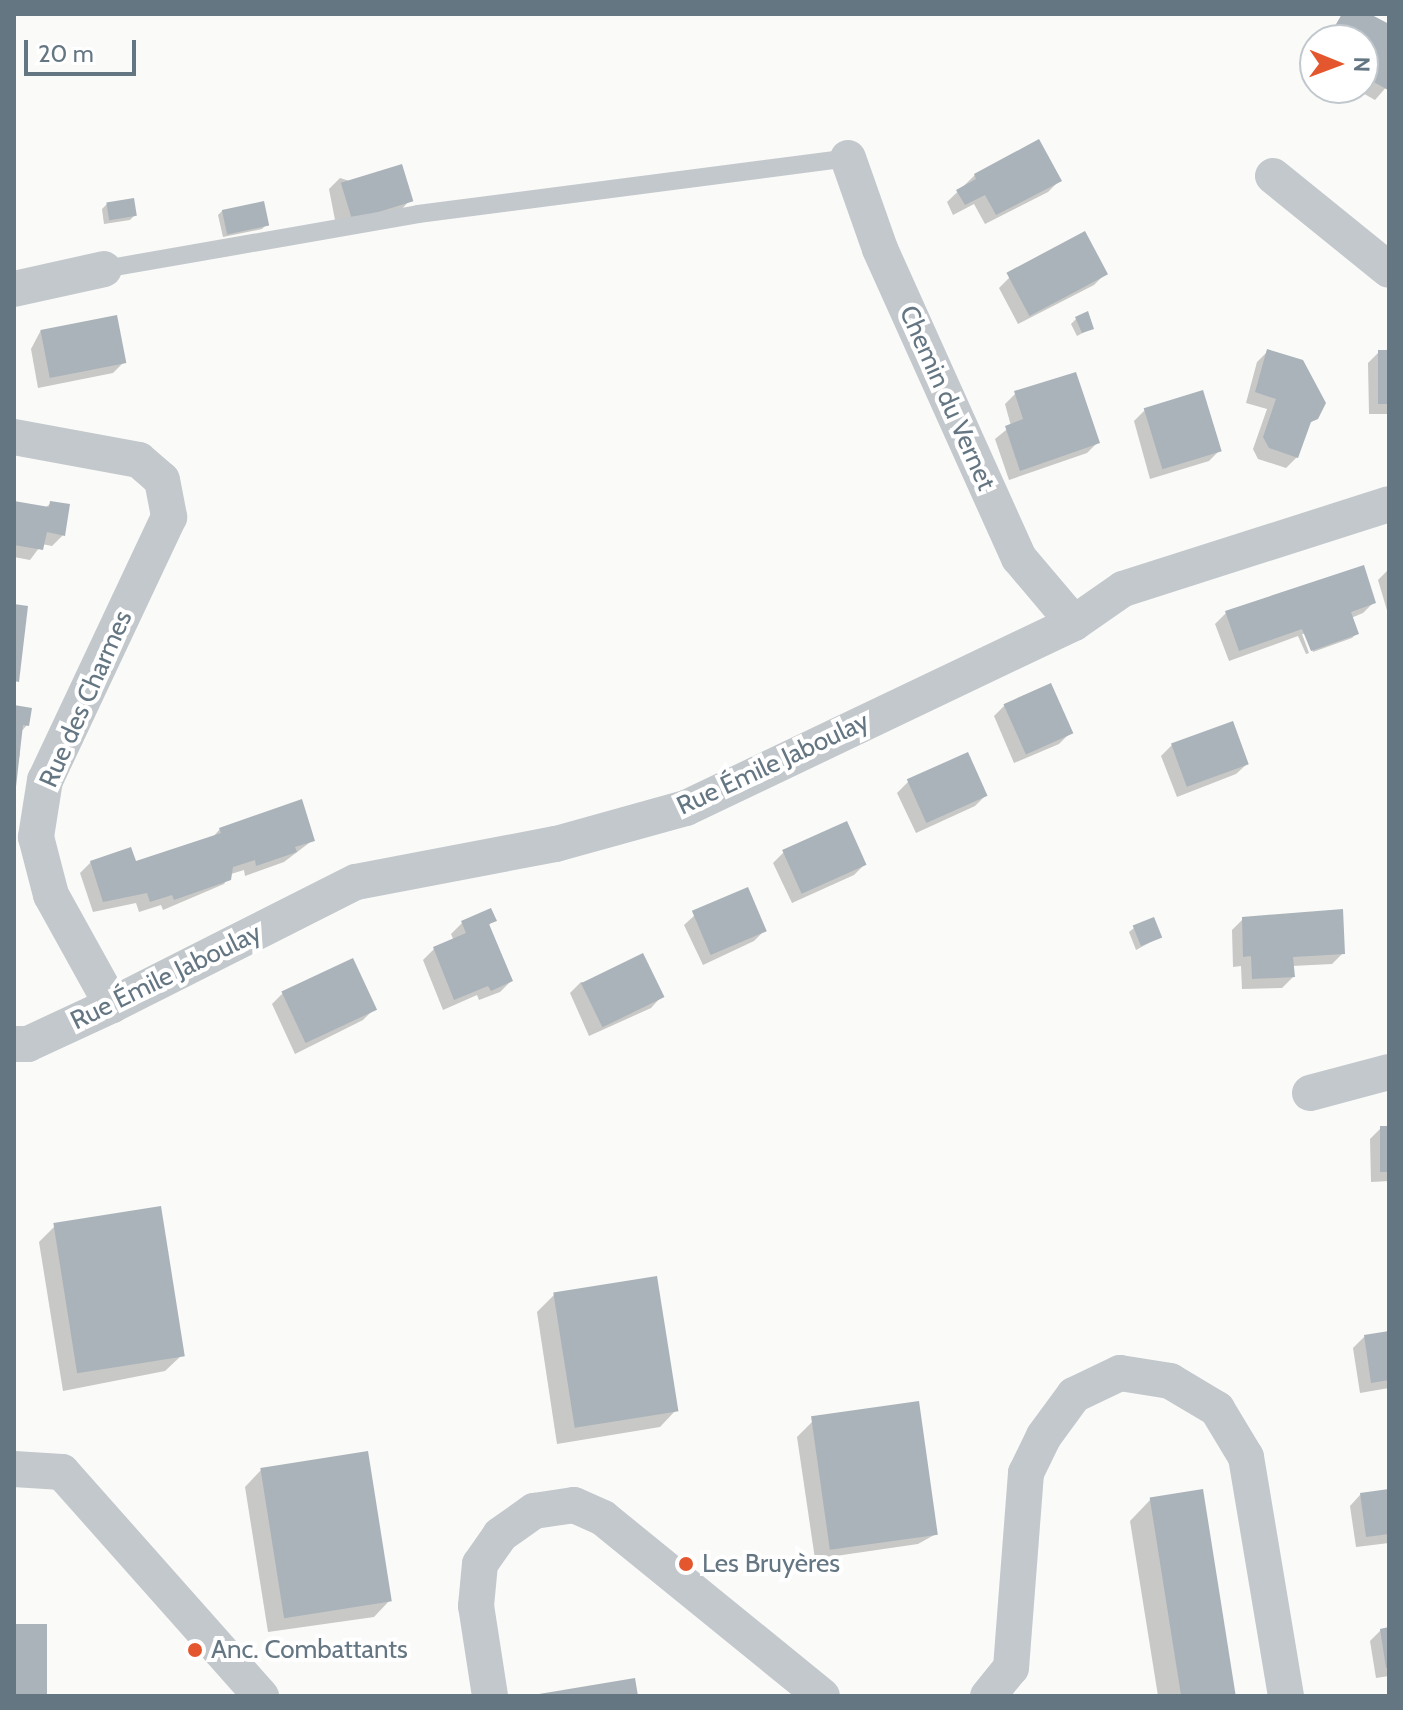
<!DOCTYPE html>
<meta charset="utf-8">
<style>
body{margin:0}
#map{position:relative;width:1403px;height:1710px;overflow:hidden;background:#fafaf8;font-family:Cabin,sans-serif}
div>[style]{position:absolute}
.shadow>*{inset:0;background:#0003}
.building>*{inset:0;background:#aab3b9;transform-origin:0 0}
.service>*{height:18px;margin:-9px;padding:0 9px;transform-origin:9px;border-radius:9px;background:#c3c8cc}
.minor>*{height:36px;margin:-18px;padding:0 18px;transform-origin:18px;border-radius:18px;background:#c3c8cc}
.dots>*{width:22px;height:22px;translate:-50% -50%;box-sizing:border-box;border:4px solid #fff;border-radius:50%}
span{translate:-50% -50%;white-space:nowrap;text-align:center;line-height:1.15;-webkit-text-stroke:8px #fff;paint-order:stroke}
.street-label{font-size:26px;color:#657683}
.poi-label{font-size:26px;color:#657683}
.left{translate:0 -50%;text-align:left}
.frame{position:absolute;inset:0;border:16px solid #657683;pointer-events:none}
.north{position:absolute;left:1299px;top:24px;width:80px;height:80px;box-sizing:border-box;background:#fff;border:2px solid #c1c8cd;border-radius:50%;rotate:91deg;font-size:22px;font-weight:700;line-height:32px;text-align:center;color:#657683}
.north::after{content:'';display:block;margin:auto;width:28px;height:36px;background:#e4572e;clip-path:polygon(50% 0,100% 100%,50% 72%,0 100%)}
.scale{position:absolute;left:24px;top:40px;width:112px;height:36px;box-sizing:border-box;border:4px solid #657683;border-top:0;padding-left:10px;font-size:24px;line-height:28px;white-space:nowrap;color:#657683;-webkit-text-stroke:6px #fff;paint-order:stroke}
</style>
<div id="map">
<div class="shadow">
<i style="clip-path:polygon(1342px 14px,1365px 14px,1389px 27px,1389px 84px,1375px 100px,1354px 88px,1363px 88px,1363px 40px,1327px 40px)"></i>
<i style="clip-path:polygon(975px 175px,1059px 181px,1048px 192px,985px 224px,974px 204px,953px 215px,947px 202px)"></i>
<i style="clip-path:polygon(340px 178px,410px 200px,400px 211px,335px 220px,329px 189px)"></i>
<i style="clip-path:polygon(107px 204px,135px 215px,130px 220px,104px 224px,102px 209px)"></i>
<i style="clip-path:polygon(223px 210px,267px 224px,262px 229px,223px 237px,218px 215px)"></i>
<i style="clip-path:polygon(1105px 274px,1094px 285px,1018px 324px,999px 288px,1010px 277px)"></i>
<i style="clip-path:polygon(1076px 319px,1092px 328px,1077px 336px,1071px 324px)"></i>
<i style="clip-path:polygon(41px 330px,124px 362px,113px 373px,38px 388px,31px 349px)"></i>
<i style="clip-path:polygon(1268px 351px,1315px 418px,1307px 426px,1297px 457px,1286px 468px,1258px 459px,1253px 449px,1267px 409px,1246px 403px,1257px 362px)"></i>
<i style="clip-path:polygon(1379px 352px,1389px 352px,1389px 414px,1369px 414px,1368px 363px)"></i>
<i style="clip-path:polygon(1016px 393px,1098px 442px,1087px 453px,1009px 480px,995px 439px,1011px 426px,1005px 404px)"></i>
<i style="clip-path:polygon(1145px 410px,1220px 450px,1209px 461px,1150px 479px,1134px 421px)"></i>
<i style="clip-path:polygon(14px 503px,45px 508px,51px 503px,63px 535px,52px 546px,42px 544px,30px 560px,14px 557px)"></i>
<i style="clip-path:polygon(1389px 569px,1389px 617px,1378px 580px)"></i>
<i style="clip-path:polygon(1374px 602px,1363px 613px,1351px 618px,1357px 633px,1352px 638px,1313px 652px,1306px 634px,1302px 634px,1309px 653px,1306px 654px,1298px 636px,1229px 661px,1215px 624px,1226px 613px)"></i>
<i style="clip-path:polygon(1005px 705px,1070px 733px,1059px 744px,1014px 763px,994px 716px)"></i>
<i style="clip-path:polygon(14px 708px,30px 710px,27px 725px,20px 733px,15px 752px,20px 753px,14px 784px)"></i>
<i style="clip-path:polygon(1172px 745px,1247px 764px,1236px 774px,1177px 797px,1161px 756px)"></i>
<i style="clip-path:polygon(908px 782px,986px 795px,975px 806px,916px 833px,897px 793px)"></i>
<i style="clip-path:polygon(220px 829px,313px 840px,284px 862px,245px 876px,244px 870px,231px 874px,224px 884px,163px 910px,161px 905px,139px 912px,136px 903px,93px 912px,80px 873px,91px 862px,135px 863px,212px 838px)"></i>
<i style="clip-path:polygon(784px 852px,865px 864px,854px 875px,792px 903px,773px 863px)"></i>
<i style="clip-path:polygon(490px 911px,494px 920px,489px 925px,511px 981px,500px 992px,479px 1000px,477px 995px,443px 1010px,423px 960px,434px 949px,454px 941px,451px 934px,462px 923px)"></i>
<i style="clip-path:polygon(695px 915px,765px 930px,754px 941px,703px 965px,684px 925px)"></i>
<i style="clip-path:polygon(1243px 919px,1343px 953px,1332px 964px,1292px 966px,1293px 977px,1282px 988px,1242px 989px,1241px 966px,1233px 967px,1232px 930px)"></i>
<i style="clip-path:polygon(1134px 928px,1160px 937px,1136px 950px,1129px 932px)"></i>
<i style="clip-path:polygon(581px 982px,661px 997px,651px 1008px,589px 1036px,570px 993px)"></i>
<i style="clip-path:polygon(283px 993px,374px 1009px,363px 1020px,295px 1054px,272px 1004px)"></i>
<i style="clip-path:polygon(1381px 1128px,1389px 1128px,1389px 1181px,1371px 1182px,1370px 1139px)"></i>
<i style="clip-path:polygon(55px 1226px,182px 1355px,165px 1371px,63px 1391px,39px 1242px)"></i>
<i style="clip-path:polygon(554px 1295px,676px 1410px,660px 1427px,557px 1444px,537px 1312px)"></i>
<i style="clip-path:polygon(1389px 1333px,1389px 1388px,1360px 1393px,1353px 1348px,1364px 1337px)"></i>
<i style="clip-path:polygon(814px 1420px,936px 1534px,918px 1544px,815px 1559px,797px 1437px)"></i>
<i style="clip-path:polygon(261px 1470px,390px 1600px,374px 1617px,268px 1632px,245px 1487px)"></i>
<i style="clip-path:polygon(1389px 1491px,1389px 1543px,1356px 1547px,1350px 1506px,1360px 1495px)"></i>
<i style="clip-path:polygon(1151px 1499px,1235px 1696px,1158px 1696px,1130px 1521px)"></i>
<i style="clip-path:polygon(1389px 1629px,1389px 1676px,1376px 1678px,1370px 1641px,1381px 1630px)"></i>
</div>
<div class="building">
<i style="clip-path:polygon(1342px 14px,1370px 14px,1389px 24px,1388px 90px,1363px 76px,1363px 40px,1327px 40px)"></i>
<i style="clip-path:polygon(1039px 139px,1062px 181px,996px 215px,985px 195px,965px 205px,956px 190px,976px 179px,974px 174px)"></i>
<i style="left:402px;top:164px;width:39px;height:64px;rotate:73deg"></i>
<i style="left:134px;top:198px;width:18px;height:28px;rotate:81deg"></i>
<i style="left:264px;top:201px;width:25px;height:43px;rotate:78deg"></i>
<i style="left:1085px;top:231px;width:49px;height:89px;rotate:62deg"></i>
<i style="clip-path:polygon(1088px 311px,1094px 329px,1082px 333px,1075px 317px)"></i>
<i style="left:117px;top:315px;width:49px;height:78px;rotate:79deg"></i>
<i style="clip-path:polygon(1267px 349px,1303px 360px,1326px 403px,1318px 419px,1311px 422px,1298px 458px,1269px 448px,1263px 437px,1276px 399px,1255px 392px)"></i>
<i style="left:1378px;top:350px;width:11px;height:54px"></i>
<i style="clip-path:polygon(1076px 372px,1100px 443px,1020px 471px,1005px 426px,1023px 419px,1014px 391px)"></i>
<i style="left:1203px;top:390px;width:64px;height:62px;rotate:73deg"></i>
<i style="clip-path:polygon(14px 501px,49px 507px,50px 501px,70px 504px,65px 536px,47px 532px,43px 550px,14px 545px)"></i>
<i style="clip-path:polygon(1364px 565px,1376px 603px,1351px 612px,1359px 634px,1311px 651px,1302px 629px,1239px 651px,1225px 611px)"></i>
<i style="clip-path:polygon(14px 604px,28px 606px,19px 682px,14px 681px)"></i>
<i style="left:1051px;top:683px;width:55px;height:52px;rotate:66deg"></i>
<i style="clip-path:polygon(14px 705px,32px 708px,29px 726px,23px 725px,16px 787px)"></i>
<i style="left:1233px;top:721px;width:46px;height:66px;rotate:70deg"></i>
<i style="left:968px;top:752px;width:48px;height:67px;rotate:66deg"></i>
<i style="clip-path:polygon(302px 799px,315px 841px,295px 847px,297px 852px,256px 866px,255px 860px,233px 867px,231px 880px,174px 900px,172px 895px,150px 902px,147px 893px,103px 902px,90px 861px,131px 847px,136px 861px,221px 833px,219px 828px)"></i>
<i style="left:847px;top:821px;width:48px;height:71px;rotate:66deg"></i>
<i style="left:748px;top:887px;width:48px;height:61px;rotate:67deg"></i>
<i style="clip-path:polygon(491px 908px,497px 921px,489px 924px,513px 981px,491px 991px,488px 986px,454px 1000px,433px 947px,466px 933px,461px 921px)"></i>
<i style="clip-path:polygon(1343px 909px,1345px 954px,1293px 957px,1295px 977px,1252px 979px,1251px 956px,1243px 957px,1242px 917px)"></i>
<i style="left:1154px;top:917px;width:22px;height:23px;rotate:68deg"></i>
<i style="left:643px;top:953px;width:49px;height:69px;rotate:64deg"></i>
<i style="left:353px;top:958px;width:57px;height:79px;rotate:65deg"></i>
<i style="left:1380px;top:1126px;width:9px;height:46px"></i>
<i style="left:161px;top:1206px;width:152px;height:109px;rotate:81deg"></i>
<i style="left:657px;top:1276px;width:137px;height:105px;rotate:81deg"></i>
<i style="clip-path:polygon(1389px 1331px,1389px 1380px,1371px 1383px,1364px 1335px)"></i>
<i style="left:919px;top:1401px;width:135px;height:109px;rotate:82deg"></i>
<i style="left:368px;top:1451px;width:152px;height:109px;rotate:81deg"></i>
<i style="left:1203px;top:1489px;width:210px;height:54px;rotate:81deg"></i>
<i style="clip-path:polygon(1389px 1489px,1389px 1534px,1366px 1537px,1360px 1493px)"></i>
<i style="left:14px;top:1624px;width:33px;height:72px"></i>
<i style="clip-path:polygon(1389px 1627px,1389px 1667px,1386px 1668px,1380px 1629px)"></i>
<i style="clip-path:polygon(635px 1678px,638px 1696px,539px 1696px,539px 1694px)"></i>
</div>
<div class="service">
<i style="left:104px;top:269px;width:319px;rotate:-9.9deg"></i>
<i style="left:418px;top:214px;width:434px;rotate:-7.4deg"></i>
</div>
<div class="minor">
<i style="left:848px;top:158px;width:96px;rotate:70.6deg"></i>
<i style="left:880px;top:249px;width:339px;rotate:65.8deg"></i>
<i style="left:1019px;top:558px;width:85px;rotate:49.8deg"></i>
<i style="left:1273px;top:176px;width:149px;rotate:39deg"></i>
<i style="left:14px;top:289px;width:92px;rotate:-12.5deg"></i>
<i style="left:14px;top:437px;width:127px;rotate:10.4deg"></i>
<i style="left:139px;top:460px;width:30px;rotate:41deg"></i>
<i style="left:162px;top:480px;width:38px;rotate:79deg"></i>
<i style="left:169px;top:517px;width:291px;rotate:115.2deg"></i>
<i style="left:45px;top:780px;width:58px;rotate:99deg"></i>
<i style="left:36px;top:837px;width:60px;rotate:75.5deg"></i>
<i style="left:51px;top:895px;width:126px;rotate:61deg"></i>
<i style="left:14px;top:1044px;width:14px"></i>
<i style="left:28px;top:1044px;width:93px;rotate:-24.9deg"></i>
<i style="left:112px;top:1005px;width:273px;rotate:-26.8deg"></i>
<i style="left:356px;top:882px;width:204px;rotate:-10.8deg"></i>
<i style="left:556px;top:844px;width:135px;rotate:-15.5deg"></i>
<i style="left:686px;top:808px;width:430px;rotate:-25.5deg"></i>
<i style="left:1074px;top:623px;width:60px;rotate:-34.8deg"></i>
<i style="left:1123px;top:589px;width:279px;rotate:-17.7deg"></i>
<i style="left:1310px;top:1093px;width:82px;rotate:-14.9deg"></i>
<i style="left:14px;top:1469px;width:48px;rotate:3.6deg"></i>
<i style="left:62px;top:1472px;width:300px;rotate:48.4deg"></i>
<i style="left:490px;top:1696px;width:91px;rotate:-98.8deg"></i>
<i style="left:476px;top:1606px;width:42px;rotate:-84.6deg"></i>
<i style="left:480px;top:1564px;width:35px;rotate:-55deg"></i>
<i style="left:500px;top:1535px;width:42px;rotate:-35.2deg"></i>
<i style="left:534px;top:1511px;width:40px;rotate:-8.5deg"></i>
<i style="left:574px;top:1505px;width:32px;rotate:24deg"></i>
<i style="left:603px;top:1518px;width:282px;rotate:39.1deg"></i>
<i style="left:988px;top:1696px;width:36px;rotate:-51deg"></i>
<i style="left:1011px;top:1668px;width:196px;rotate:-85.6deg"></i>
<i style="left:1026px;top:1473px;width:41px;rotate:-64.1deg"></i>
<i style="left:1044px;top:1436px;width:51px;rotate:-53.8deg"></i>
<i style="left:1074px;top:1395px;width:51px;rotate:-25.6deg"></i>
<i style="left:1120px;top:1373px;width:51px;rotate:9.1deg"></i>
<i style="left:1170px;top:1381px;width:55px;rotate:30.8deg"></i>
<i style="left:1217px;top:1409px;width:56px;rotate:58.9deg"></i>
<i style="left:1246px;top:1457px;width:242px;rotate:80.5deg"></i>
</div>
<div class="dots">
<i style="left:686px;top:1564px;background:#e4572e"></i>
<i style="left:195px;top:1650px;background:#e4572e"></i>
</div>
<div class="street-label">
<span style="left:947px;top:398px;rotate:66deg">Chemin du Vernet</span>
<span style="left:86px;top:699px;rotate:-66deg">Rue des Charmes</span>
<span style="left:773px;top:764px;rotate:-25deg">Rue Émile Jaboulay</span>
<span style="left:166px;top:977px;rotate:-26deg">Rue Émile Jaboulay</span>
</div>
<div class="poi-label">
<span class="left" style="left:702px;top:1564px">Les Bruyères</span>
<span class="left" style="left:211px;top:1650px">Anc. Combattants</span>
</div>
<div class="frame"></div>
<div class="north">N</div>
<div class="scale">20 m</div>
</div>
